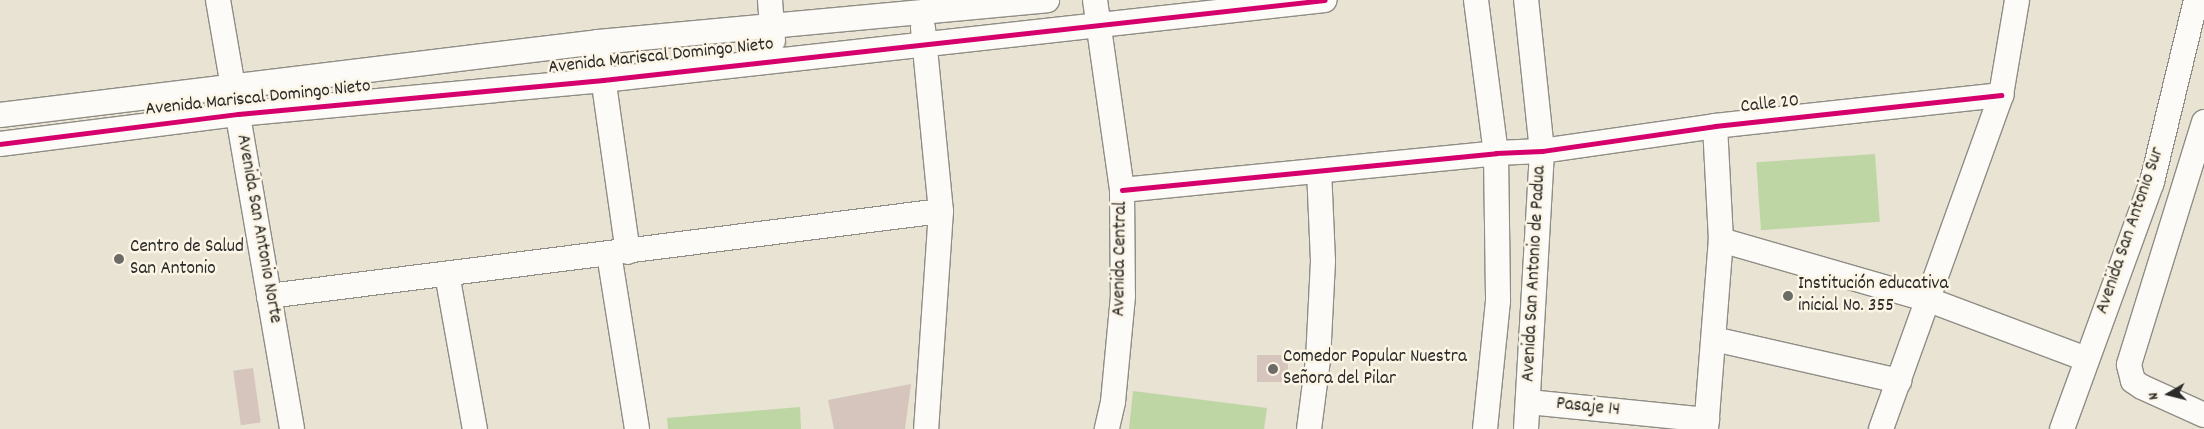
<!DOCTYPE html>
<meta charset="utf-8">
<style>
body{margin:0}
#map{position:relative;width:2204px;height:429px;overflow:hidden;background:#e8e3d3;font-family:Dekko,sans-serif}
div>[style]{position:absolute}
.green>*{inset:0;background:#bdd6a3;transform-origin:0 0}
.building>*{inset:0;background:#d6c5bc;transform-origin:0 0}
.roads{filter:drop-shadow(1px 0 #8f8d85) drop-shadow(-1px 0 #8f8d85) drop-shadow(0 1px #8f8d85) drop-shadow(0 -1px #8f8d85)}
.minor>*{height:24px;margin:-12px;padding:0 12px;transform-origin:12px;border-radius:12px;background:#fcfbf8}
.cycleway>*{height:5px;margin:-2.5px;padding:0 2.5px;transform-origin:2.5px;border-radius:2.5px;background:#d6006c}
.dots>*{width:14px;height:14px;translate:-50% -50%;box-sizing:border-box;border:2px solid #fcf5e5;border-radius:50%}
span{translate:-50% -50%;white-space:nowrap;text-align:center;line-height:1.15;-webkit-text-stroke:5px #fcf5e5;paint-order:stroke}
.street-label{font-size:19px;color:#2b2b2b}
.poi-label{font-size:19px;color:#2b2b2b}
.left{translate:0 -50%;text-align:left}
.north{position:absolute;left:2144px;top:369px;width:50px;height:50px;-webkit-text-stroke:4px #fcf5e5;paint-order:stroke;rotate:262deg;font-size:14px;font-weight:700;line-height:20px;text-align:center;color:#2b2b2b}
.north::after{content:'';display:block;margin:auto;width:18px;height:22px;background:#2b2b2b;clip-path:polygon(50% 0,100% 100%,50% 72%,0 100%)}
</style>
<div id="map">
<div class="green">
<i style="left:1875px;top:154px;width:68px;height:119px;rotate:86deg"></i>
<i style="clip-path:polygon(1133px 391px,1267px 408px,1264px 429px,1129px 429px)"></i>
<i style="clip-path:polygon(800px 407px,801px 429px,668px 429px,667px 418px)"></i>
</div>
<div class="building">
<i style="left:1257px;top:355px;width:31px;height:27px"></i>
<i style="left:253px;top:368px;width:55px;height:20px;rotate:82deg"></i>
<i style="clip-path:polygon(911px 384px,905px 429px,834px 429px,828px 400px)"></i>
</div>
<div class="roads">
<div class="minor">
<i style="left:218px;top:0;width:435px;rotate:80.2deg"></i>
<i style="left:770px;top:0;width:41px;rotate:85.8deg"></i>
<i style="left:1095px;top:0;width:192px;rotate:81.9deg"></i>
<i style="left:1122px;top:190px;width:106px;rotate:89.5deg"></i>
<i style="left:1123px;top:296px;width:106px;rotate:95.4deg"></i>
<i style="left:1113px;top:402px;width:28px;rotate:103deg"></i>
<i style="left:1476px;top:0;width:154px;rotate:82.6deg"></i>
<i style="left:1496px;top:153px;width:148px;rotate:89.2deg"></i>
<i style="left:1498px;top:301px;width:129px;rotate:95.8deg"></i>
<i style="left:923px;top:28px;width:184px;rotate:84.4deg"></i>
<i style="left:941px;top:211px;width:219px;rotate:93.9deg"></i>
<i style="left:598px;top:42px;width:212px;rotate:81.9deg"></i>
<i style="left:0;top:115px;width:602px;rotate:-6.96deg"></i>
<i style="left:598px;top:42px;width:451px;rotate:-5.3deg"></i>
<i style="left:2204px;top:122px;width:254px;rotate:107.2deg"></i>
<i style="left:2129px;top:365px;width:16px;rotate:76deg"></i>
<i style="left:2133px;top:381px;width:11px;rotate:34deg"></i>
<i style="left:2142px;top:387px;width:68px;rotate:24.3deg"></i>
<i style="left:0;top:144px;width:240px;rotate:-7.2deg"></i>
<i style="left:238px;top:114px;width:367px;rotate:-5.3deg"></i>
<i style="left:603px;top:80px;width:726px;rotate:-6.32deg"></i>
<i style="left:1122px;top:190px;width:376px;rotate:-5.6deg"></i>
<i style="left:1496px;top:153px;width:46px;rotate:-2.5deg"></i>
<i style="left:1542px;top:151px;width:175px;rotate:-8.2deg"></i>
<i style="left:1715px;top:126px;width:288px;rotate:-6.2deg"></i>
<i style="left:1721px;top:240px;width:216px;rotate:16.1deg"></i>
<i style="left:1929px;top:300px;width:168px;rotate:20.6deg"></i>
<i style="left:609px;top:254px;width:177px;rotate:80.9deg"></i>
<i style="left:447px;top:274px;width:158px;rotate:79.8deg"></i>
<i style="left:269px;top:296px;width:677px;rotate:-7.21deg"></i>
<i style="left:1714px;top:339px;width:190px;rotate:12.8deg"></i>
<i style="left:1528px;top:402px;width:180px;rotate:5.7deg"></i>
<i style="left:1309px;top:429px;width:70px;rotate:-82.6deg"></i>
<i style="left:1318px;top:360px;width:99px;rotate:-87.1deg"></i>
<i style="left:1323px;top:261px;width:90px;rotate:-92.5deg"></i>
<i style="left:1526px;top:429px;width:278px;rotate:-86.7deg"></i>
<i style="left:1542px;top:151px;width:152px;rotate:-96deg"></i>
<i style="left:1706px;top:429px;width:190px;rotate:-85.5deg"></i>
<i style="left:1721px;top:240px;width:114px;rotate:-93deg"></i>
<i style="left:1881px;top:429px;width:355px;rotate:-70.2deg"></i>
<i style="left:2001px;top:95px;width:96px;rotate:-80.4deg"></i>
<i style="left:2062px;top:429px;width:263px;rotate:-70deg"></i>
<i style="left:2152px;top:182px;width:187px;rotate:-76.4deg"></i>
</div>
</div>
<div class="cycleway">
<i style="left:0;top:144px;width:240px;rotate:-7.2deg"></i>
<i style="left:238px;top:114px;width:367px;rotate:-5.3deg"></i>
<i style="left:603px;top:80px;width:726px;rotate:-6.32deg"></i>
<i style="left:1122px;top:190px;width:376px;rotate:-5.6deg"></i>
<i style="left:1496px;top:153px;width:46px;rotate:-2.5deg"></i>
<i style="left:1542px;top:151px;width:175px;rotate:-8.2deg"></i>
<i style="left:1715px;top:126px;width:288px;rotate:-6.2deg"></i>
</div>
<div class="dots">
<i style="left:119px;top:259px;background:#6d6b66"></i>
<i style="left:1788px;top:296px;background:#6d6b66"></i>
<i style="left:1273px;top:369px;background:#6d6b66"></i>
</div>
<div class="street-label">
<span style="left:661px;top:57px;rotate:-6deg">Avenida Mariscal Domingo Nieto</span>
<span style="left:258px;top:99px;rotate:-6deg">Avenida Mariscal Domingo Nieto</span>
<span style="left:1770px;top:105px;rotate:-6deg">Calle 20</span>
<span style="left:258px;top:229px;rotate:80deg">Avenida San Antonio Norte</span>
<span style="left:2131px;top:231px;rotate:-71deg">Avenida San Antonio Sur</span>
<span style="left:1121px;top:259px;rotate:-89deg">Avenida Central</span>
<span style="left:1535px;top:274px;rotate:-87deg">Avenida San Antonio de Padua</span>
<span style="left:1588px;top:408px;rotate:6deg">Pasaje 14</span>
</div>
<div class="poi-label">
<span class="left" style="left:130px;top:259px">Centro de Salud<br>San Antonio</span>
<span class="left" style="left:1798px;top:296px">Institución educativa<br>inicial No. 355</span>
<span class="left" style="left:1283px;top:369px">Comedor Popular Nuestra<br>Señora del Pilar</span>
</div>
<div class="north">N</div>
</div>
